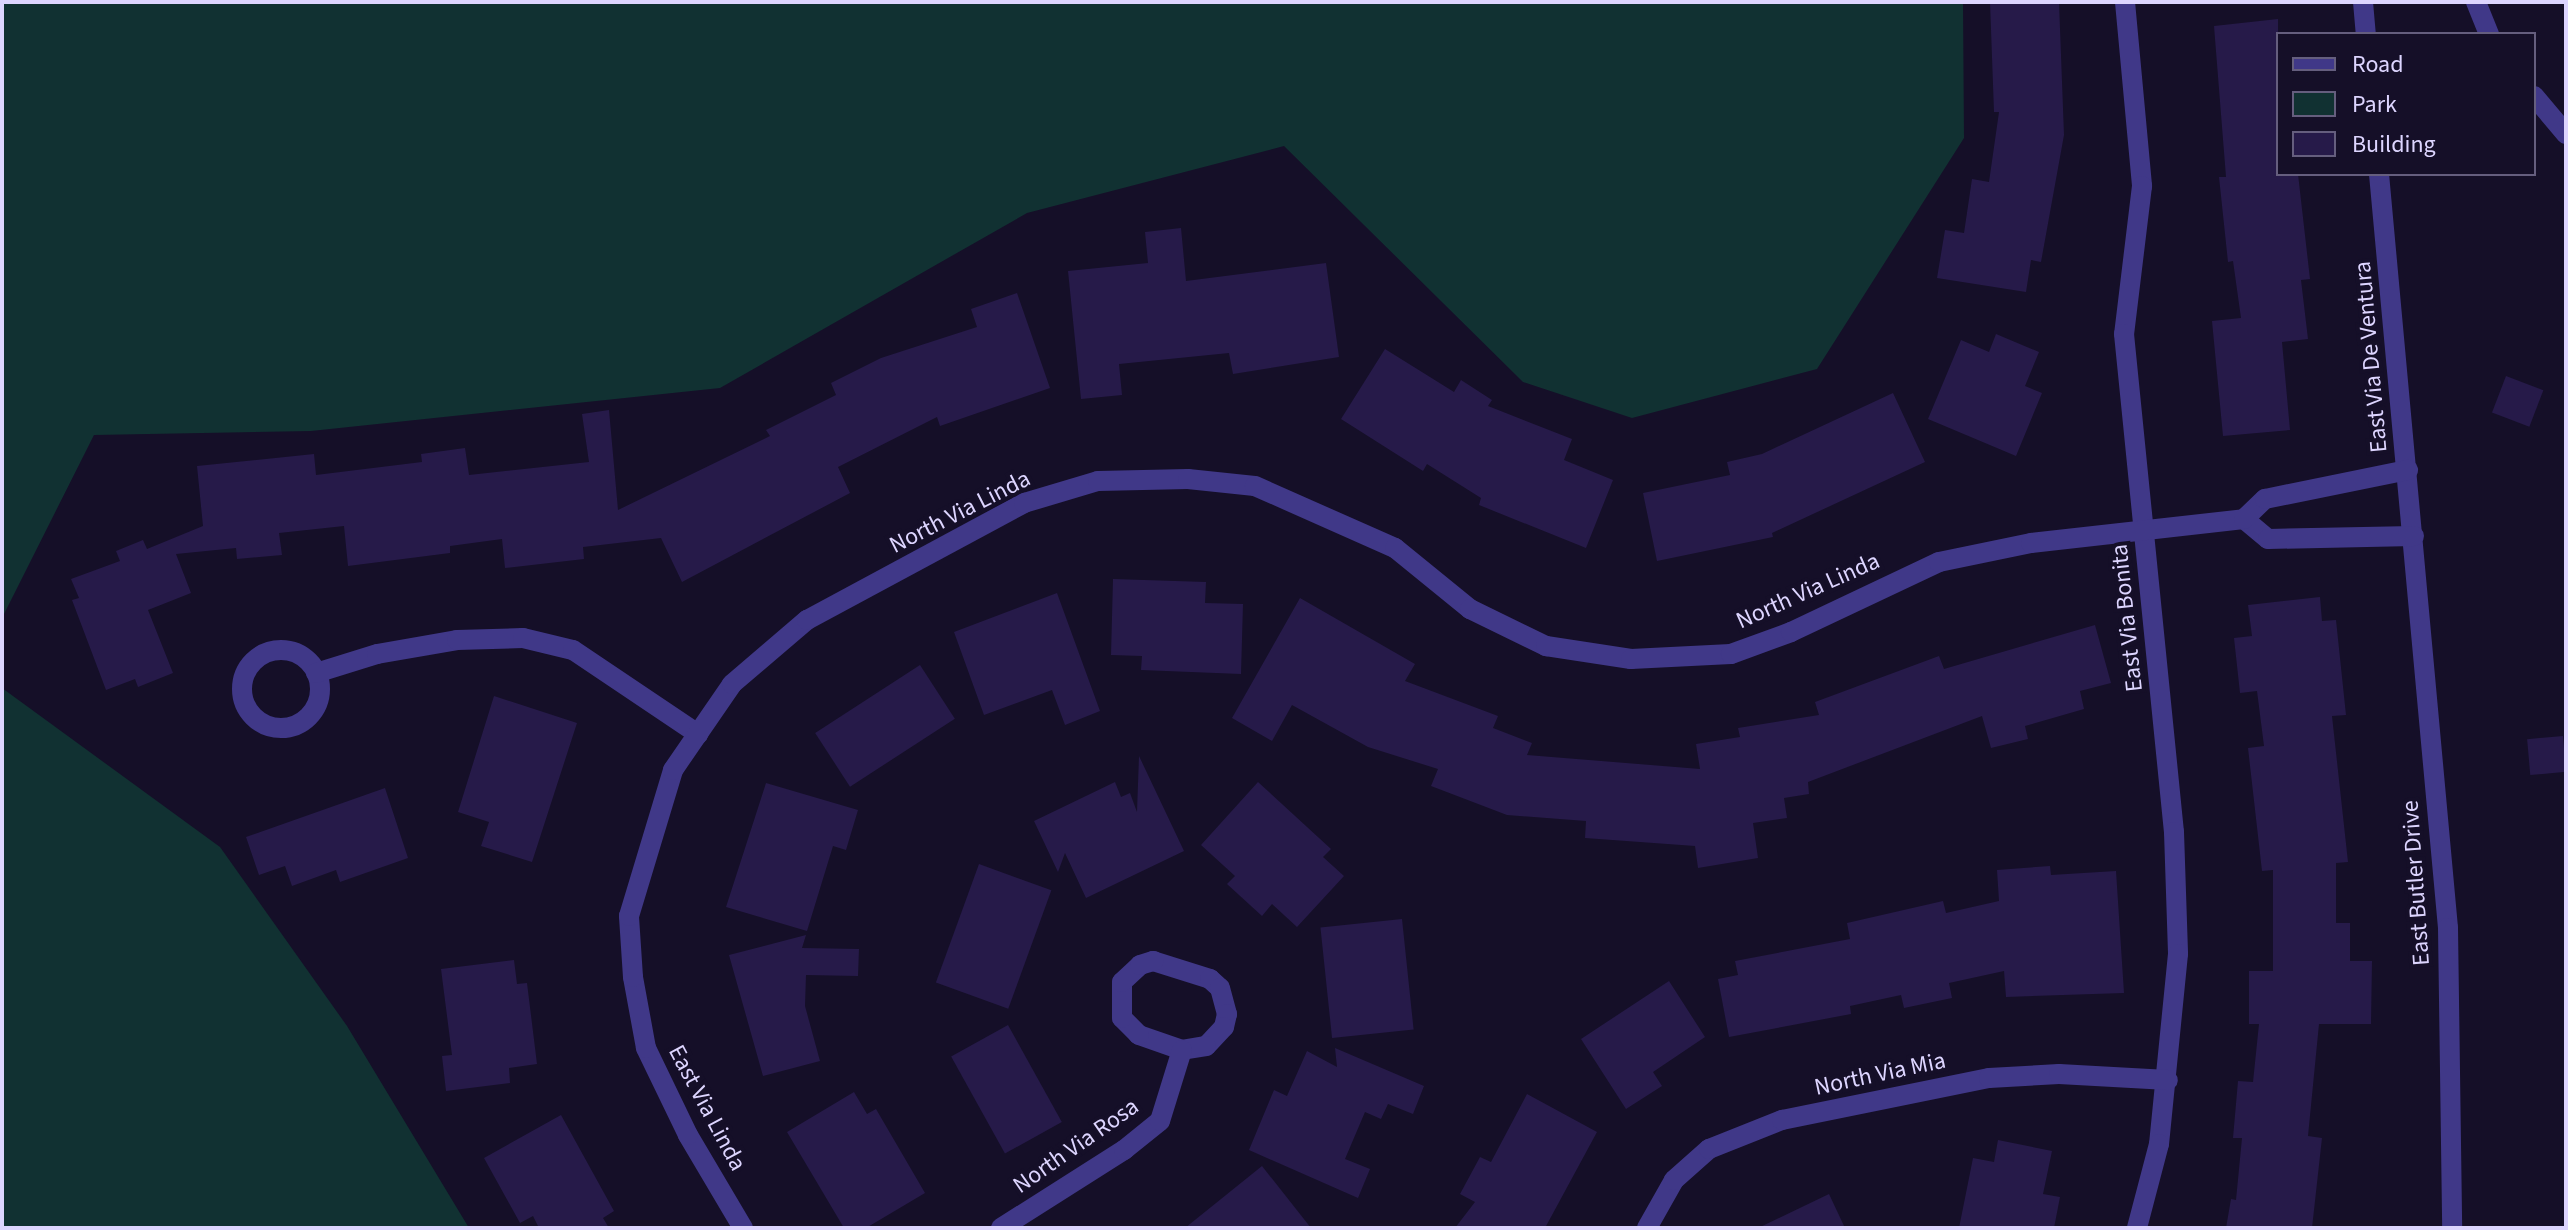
<!DOCTYPE html>
<style>
body{margin:0}
#map{position:relative;width:2568px;height:1230px;overflow:hidden;background:#150f28;font-family:"Source Sans 3",sans-serif}
div>[style]{position:absolute}
.green>*{inset:0;background:#113132}
.building>*{inset:0;background:#261a49;transform-origin:0 0}
.street>*{height:20px;margin:-10px;padding:0 10px;transform-origin:10px;border-radius:10px;background:#403888}
.street>.ring{margin:-10px;padding:0;box-sizing:content-box;background:none;border:20px solid #403888;border-radius:50%}
span{translate:-50% -50%;white-space:nowrap;text-align:center;line-height:1.15;-webkit-text-stroke:8px #150f28;paint-order:stroke}
.street-label{font-size:24px;color:#ddd5ff}
.frame{position:absolute;inset:0;border:4px solid #ddd5ff;pointer-events:none}
.legend{position:absolute;left:2276px;top:32px;width:260px;height:144px;box-sizing:border-box;background:#150f28;border:2px solid #655e7e;margin:0;padding:10px 14px;list-style:none;font-size:24px;color:#ddd5ff}
.legend li{display:flex;align-items:center;gap:16px;height:40px}
.legend b{width:40px;border:2px solid #655e7e}
</style>
<div id="map">
<div class="green">
<i style="clip-path:polygon(2px 2px,1963px 2px,1964px 138px,1817px 369px,1632px 418px,1523px 382px,1284px 146px,1027px 213px,720px 388px,311px 431px,94px 435px,2px 618px)"></i>
<i style="clip-path:polygon(2px 688px,220px 847px,347px 1026px,469px 1228px,2px 1228px)"></i>
</div>
<div class="building">
<i style="clip-path:polygon(1990px 2px,2059px 2px,2064px 135px,2041px 262px,2031px 260px,2026px 292px,1937px 278px,1945px 230px,1964px 233px,1972px 179px,1989px 182px,1999px 112px,1994px 112px)"></i>
<i style="clip-path:polygon(2278px 19px,2278px 174px,2298px 174px,2310px 279px,2301px 280px,2308px 339px,2282px 342px,2290px 430px,2223px 436px,2212px 321px,2241px 318px,2233px 261px,2228px 262px,2219px 177px,2226px 177px,2214px 26px)"></i>
<i style="clip-path:polygon(1181px 228px,1186px 281px,1326px 263px,1339px 357px,1233px 374px,1229px 353px,1119px 364px,1122px 395px,1081px 399px,1068px 271px,1148px 263px,1145px 232px)"></i>
<i style="clip-path:polygon(1017px 293px,1050px 388px,940px 426px,937px 417px,838px 467px,850px 493px,682px 582px,661px 538px,583px 547px,584px 559px,505px 568px,502px 539px,450px 546px,450px 553px,348px 566px,344px 526px,279px 533px,282px 555px,237px 559px,236px 548px,176px 554px,191px 593px,148px 610px,173px 673px,138px 687px,135px 679px,106px 690px,72px 600px,79px 598px,71px 579px,120px 561px,116px 551px,143px 540px,147px 549px,203px 526px,197px 466px,314px 454px,316px 475px,422px 462px,421px 454px,465px 448px,469px 475px,589px 462px,582px 414px,609px 410px,618px 510px,770px 436px,766px 430px,836px 395px,831px 383px,881px 358px,977px 327px,971px 309px)"></i>
<i style="clip-path:polygon(1996px 334px,2039px 352px,2025px 386px,2042px 393px,2016px 456px,1928px 419px,1961px 340px,1989px 352px)"></i>
<i style="clip-path:polygon(1385px 349px,1454px 392px,1461px 380px,1492px 400px,1488px 406px,1572px 439px,1564px 460px,1613px 480px,1586px 548px,1479px 505px,1481px 498px,1427px 464px,1423px 471px,1341px 419px)"></i>
<i style="left:2506px;top:376px;width:40px;height:39px;rotate:21deg"></i>
<i style="clip-path:polygon(1893px 393px,1925px 462px,1772px 533px,1773px 537px,1657px 561px,1643px 493px,1730px 475px,1727px 462px,1762px 454px)"></i>
<i style="clip-path:polygon(1113px 579px,1206px 582px,1205px 603px,1243px 604px,1241px 674px,1141px 670px,1142px 656px,1111px 655px)"></i>
<i style="clip-path:polygon(1057px 593px,1100px 711px,1065px 725px,1052px 690px,984px 715px,954px 632px)"></i>
<i style="clip-path:polygon(2320px 597px,2322px 621px,2336px 620px,2346px 715px,2332px 716px,2348px 862px,2336px 863px,2336px 923px,2350px 923px,2350px 961px,2372px 961px,2371px 1024px,2319px 1024px,2308px 1136px,2322px 1138px,2312px 1228px,2226px 1228px,2231px 1199px,2236px 1200px,2242px 1138px,2233px 1138px,2238px 1081px,2253px 1082px,2259px 1024px,2249px 1024px,2249px 971px,2273px 971px,2273px 870px,2262px 871px,2248px 748px,2264px 746px,2257px 691px,2240px 693px,2234px 638px,2252px 636px,2248px 605px)"></i>
<i style="clip-path:polygon(1300px 598px,1415px 664px,1405px 681px,1498px 716px,1493px 728px,1532px 743px,1527px 755px,1700px 769px,1696px 744px,1740px 737px,1738px 728px,1819px 715px,1815px 702px,1939px 656px,1944px 669px,2095px 625px,2111px 683px,2080px 691px,2084px 709px,2025px 726px,2028px 739px,1991px 748px,1982px 716px,1808px 782px,1809px 794px,1784px 798px,1787px 818px,1753px 823px,1758px 858px,1698px 868px,1695px 846px,1585px 838px,1586px 821px,1507px 815px,1431px 786px,1438px 769px,1368px 747px,1292px 705px,1272px 741px,1232px 718px)"></i>
<i style="left:920px;top:665px;width:64px;height:125px;rotate:57deg"></i>
<i style="clip-path:polygon(494px 696px,577px 723px,532px 862px,481px 846px,489px 822px,458px 812px)"></i>
<i style="left:2563px;top:736px;width:36px;height:36px;rotate:85deg"></i>
<i style="clip-path:polygon(1139px 756px,1184px 851px,1086px 898px,1065px 853px,1058px 872px,1034px 821px,1115px 782px,1121px 797px,1130px 793px,1137px 812px)"></i>
<i style="clip-path:polygon(1258px 782px,1331px 849px,1323px 857px,1344px 876px,1297px 927px,1272px 904px,1262px 916px,1227px 884px,1235px 876px,1201px 845px)"></i>
<i style="clip-path:polygon(766px 783px,858px 810px,846px 850px,833px 846px,807px 931px,726px 907px)"></i>
<i style="clip-path:polygon(385px 788px,408px 858px,340px 882px,336px 870px,292px 886px,285px 866px,259px 875px,246px 837px)"></i>
<i style="left:979px;top:864px;width:77px;height:126px;rotate:20deg"></i>
<i style="clip-path:polygon(2050px 866px,2051px 875px,2116px 871px,2124px 993px,2006px 997px,2004px 971px,1949px 983px,1952px 998px,1904px 1008px,1901px 995px,1850px 1006px,1851px 1014px,1729px 1037px,1718px 979px,1738px 975px,1735px 961px,1850px 939px,1847px 923px,1943px 901px,1946px 913px,1999px 901px,1997px 870px)"></i>
<i style="left:1402px;top:919px;width:111px;height:82px;rotate:84deg"></i>
<i style="clip-path:polygon(806px 935px,802px 948px,859px 949px,858px 976px,806px 975px,805px 1006px,820px 1061px,763px 1076px,729px 955px)"></i>
<i style="clip-path:polygon(514px 960px,517px 984px,527px 983px,537px 1064px,509px 1068px,510px 1083px,446px 1091px,442px 1056px,452px 1055px,441px 969px)"></i>
<i style="clip-path:polygon(1669px 981px,1705px 1037px,1653px 1072px,1662px 1086px,1626px 1109px,1581px 1039px)"></i>
<i style="left:1008px;top:1025px;width:111px;height:65px;rotate:61deg"></i>
<i style="clip-path:polygon(1335px 1048px,1424px 1086px,1413px 1114px,1388px 1104px,1381px 1119px,1365px 1112px,1345px 1159px,1370px 1169px,1358px 1198px,1249px 1150px,1274px 1090px,1287px 1096px,1307px 1051px,1337px 1067px)"></i>
<i style="clip-path:polygon(854px 1092px,867px 1114px,876px 1109px,925px 1193px,866px 1228px,844px 1228px,787px 1132px)"></i>
<i style="clip-path:polygon(1527px 1094px,1597px 1132px,1545px 1228px,1455px 1228px,1475px 1202px,1460px 1194px,1480px 1157px,1491px 1162px)"></i>
<i style="clip-path:polygon(561px 1115px,614px 1211px,603px 1218px,609px 1228px,539px 1228px,533px 1216px,520px 1223px,484px 1158px)"></i>
<i style="clip-path:polygon(1998px 1140px,2052px 1151px,2043px 1194px,2060px 1197px,2054px 1228px,1959px 1228px,1973px 1158px,1994px 1162px)"></i>
<i style="clip-path:polygon(1262px 1166px,1311px 1228px,1185px 1228px)"></i>
<i style="clip-path:polygon(1829px 1194px,1845px 1228px,1758px 1228px)"></i>
</div>
<div class="street">
<i style="left:2125px;top:2px;width:185px;rotate:84.7deg"></i>
<i style="left:2142px;top:186px;width:149px;rotate:96.9deg"></i>
<i style="left:2124px;top:334px;width:501px;rotate:84.27deg"></i>
<i style="left:2174px;top:832px;width:122px;rotate:88.1deg"></i>
<i style="left:2178px;top:954px;width:191px;rotate:95.7deg"></i>
<i style="left:2159px;top:1144px;width:87px;rotate:104.7deg"></i>
<i style="left:2363px;top:2px;width:32px;rotate:85deg"></i>
<i style="left:2476px;top:2px;width:35px;rotate:68deg"></i>
<i style="left:2534px;top:96px;width:50px;rotate:49.9deg"></i>
<i style="left:2379px;top:174px;width:757px;rotate:84.77deg"></i>
<i style="left:2448px;top:928px;width:300px;rotate:89.2deg"></i>
<i style="left:2244px;top:519px;width:31px;rotate:40deg"></i>
<i style="left:2268px;top:539px;width:146px;rotate:-1.2deg"></i>
<i class="ring" style="left:242px;top:650px;width:58px;height:58px"></i>
<i style="left:316px;top:673px;width:64px;rotate:-17.3deg"></i>
<i style="left:377px;top:654px;width:81px;rotate:-9.9deg"></i>
<i style="left:457px;top:640px;width:66px;rotate:-1.7deg"></i>
<i style="left:523px;top:638px;width:51px;rotate:13.5deg"></i>
<i style="left:573px;top:650px;width:151px;rotate:33.9deg"></i>
<i style="left:1153px;top:961px;width:60px;rotate:17.5deg"></i>
<i style="left:1210px;top:979px;width:13px;rotate:42deg"></i>
<i style="left:1220px;top:988px;width:27px;rotate:75deg"></i>
<i style="left:1227px;top:1014px;width:13px;rotate:103deg"></i>
<i style="left:1224px;top:1027px;width:26px;rotate:133deg"></i>
<i style="left:1206px;top:1046px;width:24px;rotate:171deg"></i>
<i style="left:1182px;top:1050px;width:46px;rotate:-160.8deg"></i>
<i style="left:1139px;top:1035px;width:24px;rotate:-135deg"></i>
<i style="left:1122px;top:1018px;width:36px;rotate:-90deg"></i>
<i style="left:1122px;top:982px;width:25px;rotate:-43deg"></i>
<i style="left:1140px;top:965px;width:14px;rotate:-17deg"></i>
<i style="left:743px;top:1228px;width:108px;rotate:-120.6deg"></i>
<i style="left:688px;top:1135px;width:97px;rotate:-115.8deg"></i>
<i style="left:646px;top:1048px;width:72px;rotate:-100.4deg"></i>
<i style="left:633px;top:977px;width:61px;rotate:-93.8deg"></i>
<i style="left:629px;top:916px;width:152px;rotate:-73.2deg"></i>
<i style="left:673px;top:770px;width:104px;rotate:-55.5deg"></i>
<i style="left:732px;top:684px;width:99px;rotate:-40.5deg"></i>
<i style="left:807px;top:620px;width:247px;rotate:-28.3deg"></i>
<i style="left:1024px;top:503px;width:77px;rotate:-16.6deg"></i>
<i style="left:1098px;top:481px;width:90px;rotate:-1.3deg"></i>
<i style="left:1188px;top:479px;width:67px;rotate:6deg"></i>
<i style="left:1255px;top:486px;width:153px;rotate:23.9deg"></i>
<i style="left:1395px;top:548px;width:97px;rotate:39.1deg"></i>
<i style="left:1470px;top:609px;width:85px;rotate:26deg"></i>
<i style="left:1546px;top:646px;width:86px;rotate:8.7deg"></i>
<i style="left:1631px;top:659px;width:100px;rotate:-2.9deg"></i>
<i style="left:1731px;top:654px;width:64px;rotate:-20.1deg"></i>
<i style="left:1791px;top:632px;width:164px;rotate:-25.3deg"></i>
<i style="left:1939px;top:562px;width:94px;rotate:-11.7deg"></i>
<i style="left:2031px;top:543px;width:214px;rotate:-6.4deg"></i>
<i style="left:2244px;top:519px;width:29px;rotate:-44deg"></i>
<i style="left:2265px;top:499px;width:146px;rotate:-11.5deg"></i>
<i style="left:1001px;top:1228px;width:146px;rotate:-32.4deg"></i>
<i style="left:1124px;top:1150px;width:46px;rotate:-38.9deg"></i>
<i style="left:1160px;top:1121px;width:74px;rotate:-72.8deg"></i>
<i style="left:1647px;top:1228px;width:55px;rotate:-60.6deg"></i>
<i style="left:1674px;top:1180px;width:47px;rotate:-41.5deg"></i>
<i style="left:1709px;top:1149px;width:79px;rotate:-21.7deg"></i>
<i style="left:1782px;top:1120px;width:211px;rotate:-11.5deg"></i>
<i style="left:1989px;top:1078px;width:70px;rotate:-3.3deg"></i>
<i style="left:2059px;top:1074px;width:109px;rotate:3.2deg"></i>
</div>
<div class="street-label">
<span style="left:2371px;top:357px;rotate:-95deg">East Via De Ventura</span>
<span style="left:960px;top:512px;rotate:-27deg">North Via Linda</span>
<span style="left:1808px;top:591px;rotate:-24deg">North Via Linda</span>
<span style="left:2127px;top:618px;rotate:-96deg">East Via Bonita</span>
<span style="left:2416px;top:883px;rotate:-94deg">East Butler Drive</span>
<span style="left:1880px;top:1074px;rotate:-12deg">North Via Mia</span>
<span style="left:707px;top:1108px;rotate:62deg">East Via Linda</span>
<span style="left:1076px;top:1146px;rotate:-35deg">North Via Rosa</span>
</div>
<div class="frame"></div>
<ul class="legend">
<li><b style="height:10px;background:#403888"></b>Road</li>
<li><b style="height:22px;background:#113132"></b>Park</li>
<li><b style="height:22px;background:#261a49"></b>Building</li>
</ul>
</div>
